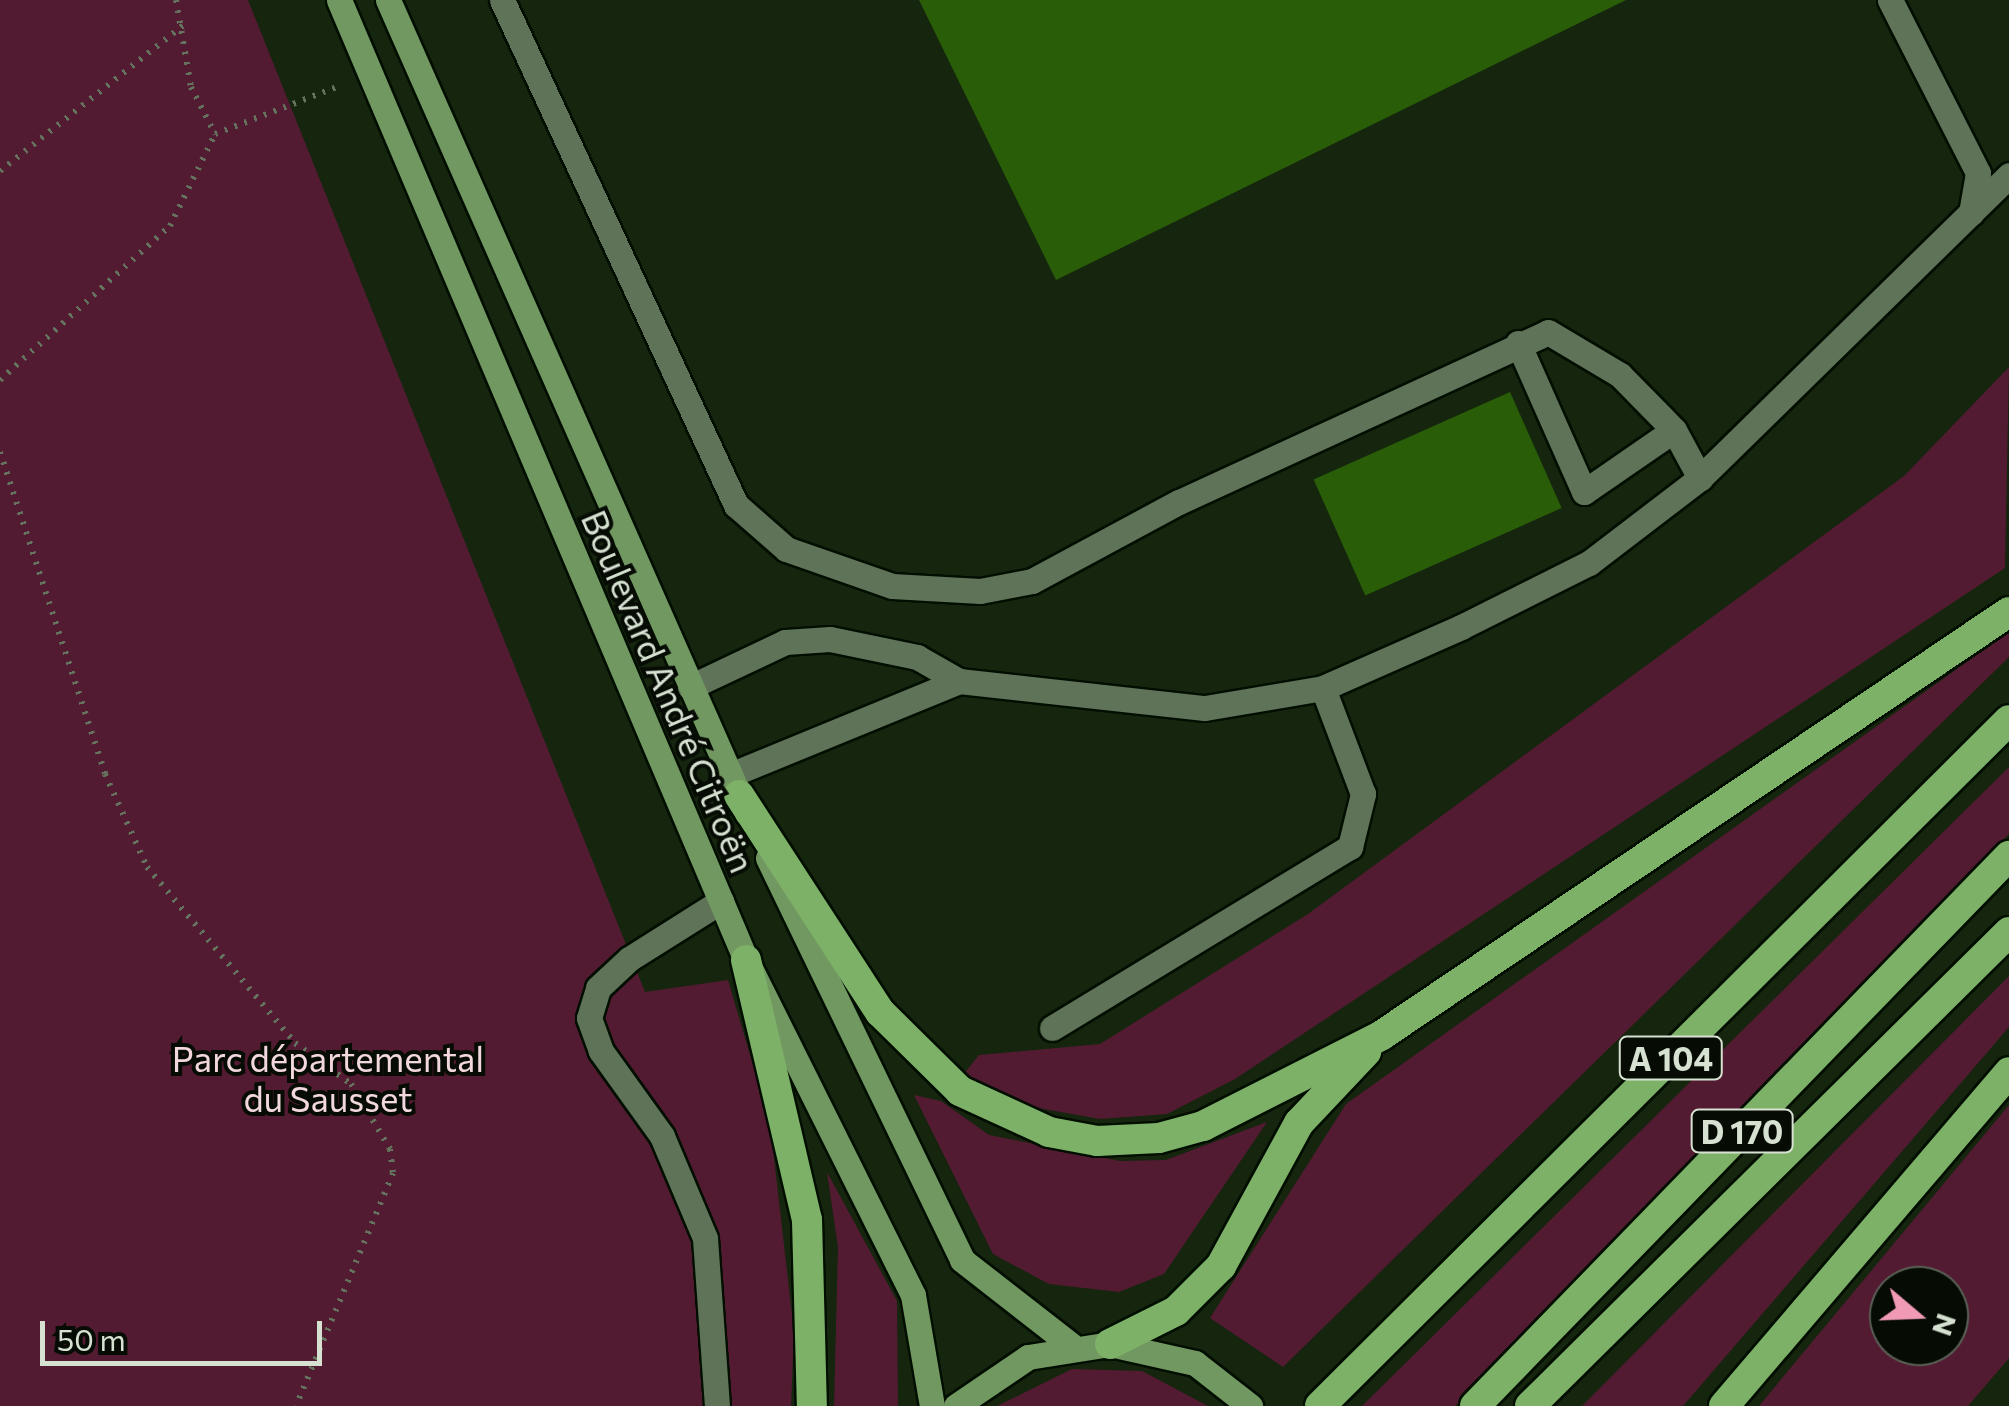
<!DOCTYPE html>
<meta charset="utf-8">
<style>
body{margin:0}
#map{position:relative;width:2009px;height:1406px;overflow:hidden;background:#15250e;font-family:Commissioner,sans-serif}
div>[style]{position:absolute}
.green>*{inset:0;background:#531b31}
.building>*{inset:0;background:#295d07;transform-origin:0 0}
.path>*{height:6px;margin-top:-3px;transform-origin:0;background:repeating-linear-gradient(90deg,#64725e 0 2.5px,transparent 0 10.5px)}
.roads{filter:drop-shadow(2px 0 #020e00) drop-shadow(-2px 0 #020e00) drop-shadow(0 2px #020e00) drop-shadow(0 -2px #020e00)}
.minor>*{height:25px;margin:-12.5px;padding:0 12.5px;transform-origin:12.5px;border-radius:12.5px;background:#5f7358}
.major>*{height:25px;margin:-12.5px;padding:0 12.5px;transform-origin:12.5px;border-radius:12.5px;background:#729862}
.highway>*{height:30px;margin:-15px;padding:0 15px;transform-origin:15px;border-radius:15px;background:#7eb168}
span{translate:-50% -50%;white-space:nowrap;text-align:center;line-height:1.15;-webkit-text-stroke:8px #060c04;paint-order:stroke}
.shield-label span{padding:2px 8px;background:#060c04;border:2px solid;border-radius:8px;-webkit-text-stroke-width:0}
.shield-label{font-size:32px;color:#d6e1d2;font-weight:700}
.street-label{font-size:35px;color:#d6e1d2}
.park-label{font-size:35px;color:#f2d7de}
.north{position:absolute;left:1869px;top:1266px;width:100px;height:100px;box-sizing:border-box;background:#060c04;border:2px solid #596156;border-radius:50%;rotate:109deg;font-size:28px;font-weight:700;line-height:40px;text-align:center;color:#d6e1d2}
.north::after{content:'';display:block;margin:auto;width:35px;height:45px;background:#f09ab5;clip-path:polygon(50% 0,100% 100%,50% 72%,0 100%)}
.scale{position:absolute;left:40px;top:1321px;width:282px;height:45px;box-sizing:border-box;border:5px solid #d6e1d2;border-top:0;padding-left:12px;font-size:30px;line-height:35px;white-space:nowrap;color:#d6e1d2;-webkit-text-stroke:8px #060c04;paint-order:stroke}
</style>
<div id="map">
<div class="green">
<i style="clip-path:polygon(0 0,248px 0,645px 992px,728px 980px,770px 1123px,794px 1332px,791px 1406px,0 1406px)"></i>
<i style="clip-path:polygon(2009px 367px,2005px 568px,1235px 1079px,1167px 1114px,1100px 1119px,1027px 1106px,963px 1075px,979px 1055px,1100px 1044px,1308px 914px,1904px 476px)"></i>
<i style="clip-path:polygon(2009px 632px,2009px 657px,1283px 1367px,1210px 1318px,1346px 1104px)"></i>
<i style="clip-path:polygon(2009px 767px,2009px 834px,1455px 1406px,1362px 1406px)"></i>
<i style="clip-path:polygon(2009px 976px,2009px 1027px,1683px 1406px,1582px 1406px)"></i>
<i style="clip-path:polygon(914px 1095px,941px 1101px,989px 1135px,1120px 1161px,1166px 1160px,1267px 1122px,1164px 1274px,1119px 1292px,1049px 1284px,993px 1254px)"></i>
<i style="clip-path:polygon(evenodd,2009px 1105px,2009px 1358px,1968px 1406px,1759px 1406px,2009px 1105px,1889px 1286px,1949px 1286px,1949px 1346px,1889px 1346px,1889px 1286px)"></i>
<i style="clip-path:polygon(827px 1172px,897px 1301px,898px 1406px,834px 1406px,838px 1247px)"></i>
<i style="clip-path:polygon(1072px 1369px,1142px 1371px,1208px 1406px,997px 1406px)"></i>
</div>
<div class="building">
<i style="clip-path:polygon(919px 0,1626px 0,1056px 280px)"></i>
<i style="left:1510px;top:392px;width:127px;height:215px;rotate:66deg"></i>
</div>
<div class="path">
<i style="left:176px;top:0;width:88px;rotate:80.2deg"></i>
<i style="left:191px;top:87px;width:53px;rotate:62.9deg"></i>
<i style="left:0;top:171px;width:236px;rotate:-38.5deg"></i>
<i style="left:0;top:380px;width:229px;rotate:-42.2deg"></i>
<i style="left:170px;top:226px;width:102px;rotate:-63.9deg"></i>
<i style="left:215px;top:134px;width:136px;rotate:-21.1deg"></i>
<i style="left:0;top:452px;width:339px;rotate:71.9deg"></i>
<i style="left:105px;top:774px;width:102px;rotate:65.7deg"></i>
<i style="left:147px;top:867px;width:230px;rotate:49.9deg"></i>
<i style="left:295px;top:1043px;width:69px;rotate:36.2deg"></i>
<i style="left:351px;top:1084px;width:76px;rotate:59deg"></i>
<i style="left:390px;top:1149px;width:24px;rotate:83deg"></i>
<i style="left:393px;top:1173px;width:252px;rotate:112.6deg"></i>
</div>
<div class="roads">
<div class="minor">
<i style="left:502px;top:0;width:557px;rotate:65.14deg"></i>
<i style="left:736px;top:505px;width:67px;rotate:41.3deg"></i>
<i style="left:786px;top:549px;width:112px;rotate:19.2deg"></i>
<i style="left:892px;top:586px;width:88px;rotate:3.3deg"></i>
<i style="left:980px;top:591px;width:53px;rotate:-10.9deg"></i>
<i style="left:1032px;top:581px;width:167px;rotate:-28.3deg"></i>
<i style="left:1179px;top:502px;width:406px;rotate:-24.7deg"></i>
<i style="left:1548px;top:332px;width:84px;rotate:30.8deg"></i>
<i style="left:1620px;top:375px;width:77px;rotate:45.5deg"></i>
<i style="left:1674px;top:430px;width:55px;rotate:61.6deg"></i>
<i style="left:1890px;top:0;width:194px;rotate:63deg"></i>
<i style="left:1978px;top:173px;width:41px;rotate:99.9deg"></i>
<i style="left:1518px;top:343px;width:163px;rotate:66.1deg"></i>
<i style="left:1584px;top:492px;width:109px;rotate:-34.6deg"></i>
<i style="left:690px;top:687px;width:105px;rotate:-25.3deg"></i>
<i style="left:785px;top:642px;width:45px;rotate:-3.8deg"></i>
<i style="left:830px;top:639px;width:89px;rotate:11.7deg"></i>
<i style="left:917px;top:657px;width:48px;rotate:29.7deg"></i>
<i style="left:730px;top:775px;width:248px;rotate:-22.3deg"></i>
<i style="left:959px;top:681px;width:247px;rotate:6.3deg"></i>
<i style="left:1205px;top:708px;width:120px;rotate:-9.6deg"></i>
<i style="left:1323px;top:688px;width:151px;rotate:-23.8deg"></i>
<i style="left:1461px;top:627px;width:143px;rotate:-26.6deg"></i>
<i style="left:1589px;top:563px;width:140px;rotate:-37.4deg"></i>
<i style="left:1700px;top:478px;width:433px;rotate:-44.4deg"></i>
<i style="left:1052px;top:1028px;width:349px;rotate:-31.3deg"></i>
<i style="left:1350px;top:847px;width:55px;rotate:-76.2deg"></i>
<i style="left:1363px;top:794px;width:113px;rotate:-110.7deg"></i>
<i style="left:717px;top:1406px;width:168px;rotate:-94.1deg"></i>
<i style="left:705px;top:1238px;width:111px;rotate:-112.9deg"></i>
<i style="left:662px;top:1136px;width:105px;rotate:-125.7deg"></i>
<i style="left:601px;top:1051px;width:35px;rotate:-110deg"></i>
<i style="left:589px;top:1018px;width:31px;rotate:-73deg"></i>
<i style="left:598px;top:988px;width:42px;rotate:-43.1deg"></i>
<i style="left:629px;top:959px;width:109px;rotate:-32.2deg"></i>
</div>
<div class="major">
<i style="left:339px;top:0;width:1043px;rotate:67.03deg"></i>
<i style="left:746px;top:960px;width:374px;rotate:63.5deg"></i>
<i style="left:913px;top:1295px;width:113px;rotate:80.3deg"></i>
<i style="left:388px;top:0;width:889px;rotate:66.17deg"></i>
<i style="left:768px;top:858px;width:446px;rotate:64.2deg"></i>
<i style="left:962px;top:1260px;width:138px;rotate:37.9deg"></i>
<i style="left:956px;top:1406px;width:87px;rotate:-34.2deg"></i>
<i style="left:1028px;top:1357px;width:83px;rotate:-9deg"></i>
<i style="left:1110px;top:1344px;width:87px;rotate:12.6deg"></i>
<i style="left:1195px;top:1363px;width:70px;rotate:38deg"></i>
</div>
<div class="highway">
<i style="left:739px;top:795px;width:259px;rotate:57deg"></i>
<i style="left:880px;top:1012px;width:112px;rotate:44.6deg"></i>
<i style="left:960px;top:1091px;width:98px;rotate:24.7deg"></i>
<i style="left:1049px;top:1132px;width:49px;rotate:10.6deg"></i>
<i style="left:1097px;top:1141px;width:62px;rotate:-2.8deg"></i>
<i style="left:1159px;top:1138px;width:46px;rotate:-15.3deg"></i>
<i style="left:1203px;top:1126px;width:201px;rotate:-26.9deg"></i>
<i style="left:1382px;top:1035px;width:756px;rotate:-34.01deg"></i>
<i style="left:746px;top:960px;width:267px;rotate:76.8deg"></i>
<i style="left:807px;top:1220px;width:186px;rotate:88.5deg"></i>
<i style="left:1110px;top:1344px;width:74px;rotate:-26.6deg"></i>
<i style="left:1176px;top:1311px;width:64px;rotate:-45deg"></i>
<i style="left:1221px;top:1266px;width:163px;rotate:-61.4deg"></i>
<i style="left:1299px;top:1123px;width:98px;rotate:-46.7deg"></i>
<i style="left:1320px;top:1406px;width:972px;rotate:-44.87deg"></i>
<i style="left:1475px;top:1406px;width:767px;rotate:-45.85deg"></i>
<i style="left:1530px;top:1406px;width:674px;rotate:-44.7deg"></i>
<i style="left:1724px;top:1406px;width:439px;rotate:-49.5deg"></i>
</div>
</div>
<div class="shield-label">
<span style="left:1671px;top:1058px">A 104</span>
<span style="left:1742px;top:1131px">D 170</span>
</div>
<div class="street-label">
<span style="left:669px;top:691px;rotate:67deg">Boulevard André Citroën</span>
</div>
<div class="park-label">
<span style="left:328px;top:1078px">Parc départemental<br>du Sausset</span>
</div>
<div class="north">N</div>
<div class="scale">50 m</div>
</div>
